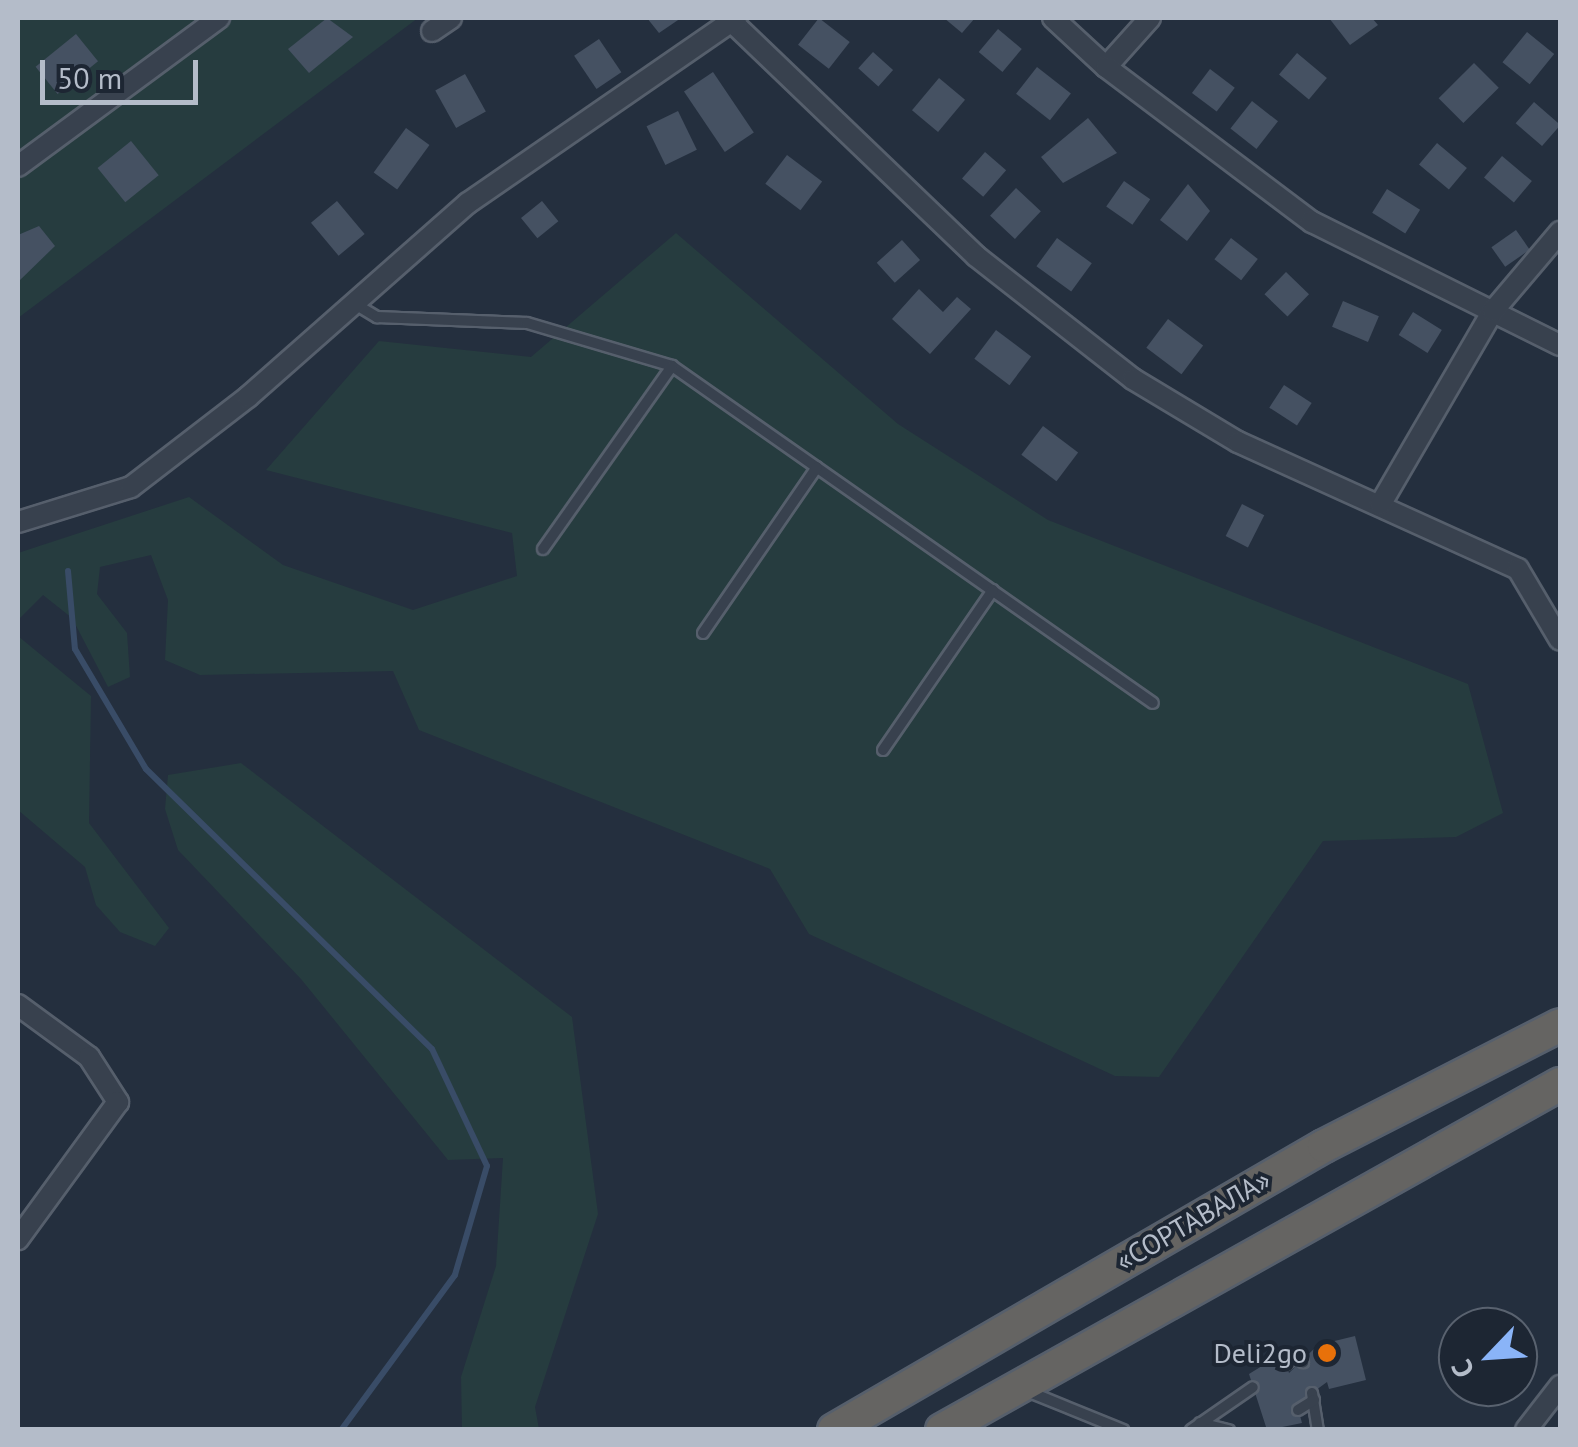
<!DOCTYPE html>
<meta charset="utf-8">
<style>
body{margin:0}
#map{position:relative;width:1578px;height:1447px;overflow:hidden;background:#242f3e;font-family:"PT Sans",sans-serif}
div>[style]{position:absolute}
.green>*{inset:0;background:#263c3f}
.stream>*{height:6px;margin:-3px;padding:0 3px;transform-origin:3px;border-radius:3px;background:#394c67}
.building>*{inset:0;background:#455162;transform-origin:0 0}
.roads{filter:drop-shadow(2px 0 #565f6c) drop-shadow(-2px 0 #565f6c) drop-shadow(0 2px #565f6c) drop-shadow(0 -2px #565f6c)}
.service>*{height:10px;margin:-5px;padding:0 5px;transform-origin:5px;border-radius:5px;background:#38414e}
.minor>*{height:20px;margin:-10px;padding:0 10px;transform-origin:10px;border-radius:10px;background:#38414e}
.trunk>*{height:32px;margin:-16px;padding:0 16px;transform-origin:16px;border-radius:16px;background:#656462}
.dots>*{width:28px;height:28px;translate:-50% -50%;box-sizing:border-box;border:5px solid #1d2633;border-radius:50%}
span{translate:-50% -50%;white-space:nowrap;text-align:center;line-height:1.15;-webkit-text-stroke:8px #1d2633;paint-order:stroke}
.street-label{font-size:28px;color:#b4bcc9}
.poi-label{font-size:28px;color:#b4bcc9}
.right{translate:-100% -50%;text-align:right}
.frame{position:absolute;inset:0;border:20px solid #b4bcc9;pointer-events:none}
.north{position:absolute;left:1438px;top:1307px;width:100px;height:100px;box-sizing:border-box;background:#1d2633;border:2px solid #59626f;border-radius:50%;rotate:245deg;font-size:28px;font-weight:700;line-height:40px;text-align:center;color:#b4bcc9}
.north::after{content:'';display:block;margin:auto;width:35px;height:45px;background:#8ab4f8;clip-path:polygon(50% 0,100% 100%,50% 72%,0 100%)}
.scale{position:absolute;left:40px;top:60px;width:158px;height:45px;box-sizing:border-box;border:5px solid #b4bcc9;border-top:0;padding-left:12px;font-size:30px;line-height:35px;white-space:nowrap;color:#b4bcc9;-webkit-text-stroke:8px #1d2633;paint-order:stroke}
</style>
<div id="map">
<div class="green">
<i style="clip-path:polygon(18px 18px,418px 18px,18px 318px)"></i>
<i style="clip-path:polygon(676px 233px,898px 424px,1048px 520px,1468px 684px,1503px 813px,1456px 837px,1323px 841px,1159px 1077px,1115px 1076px,809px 934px,770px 869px,419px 730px,393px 671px,200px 675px,165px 660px,168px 600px,151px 555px,100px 567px,97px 594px,127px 633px,130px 677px,108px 687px,72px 618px,43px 595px,18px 620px,18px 553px,189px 497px,283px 565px,413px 610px,517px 576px,512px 533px,266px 470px,379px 341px,531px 357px)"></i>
<i style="clip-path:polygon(18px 636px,91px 696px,89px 823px,169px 928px,155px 946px,120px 932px,96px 905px,85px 867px,18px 810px)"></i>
<i style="clip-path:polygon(241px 763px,572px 1017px,598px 1214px,535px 1407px,539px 1429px,462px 1429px,461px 1377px,496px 1266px,503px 1158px,448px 1160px,301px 979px,178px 850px,165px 809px,168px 775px)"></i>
</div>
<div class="stream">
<i style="left:68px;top:571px;width:78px;rotate:84.9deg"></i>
<i style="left:75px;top:649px;width:139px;rotate:59.4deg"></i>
<i style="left:146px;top:769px;width:400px;rotate:44.4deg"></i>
<i style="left:432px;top:1049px;width:129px;rotate:64.8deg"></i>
<i style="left:487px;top:1166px;width:114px;rotate:106.4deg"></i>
<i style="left:455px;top:1275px;width:192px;rotate:126.3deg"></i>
</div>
<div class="building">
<i style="clip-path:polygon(327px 18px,353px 37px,309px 73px,288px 49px)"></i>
<i style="clip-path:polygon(647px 18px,681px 18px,659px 33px)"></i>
<i style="left:819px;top:18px;width:39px;height:34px;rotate:38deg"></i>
<i style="clip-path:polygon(944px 18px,975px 18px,962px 33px)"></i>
<i style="clip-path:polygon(1329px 18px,1372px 18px,1378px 25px,1350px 45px)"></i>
<i style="left:998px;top:29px;width:31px;height:30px;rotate:40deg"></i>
<i style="left:1527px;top:32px;width:35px;height:39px;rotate:39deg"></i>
<i style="left:76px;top:34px;width:35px;height:52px;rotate:51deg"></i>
<i style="left:599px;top:39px;width:40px;height:30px;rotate:56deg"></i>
<i style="left:873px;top:52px;width:27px;height:22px;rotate:42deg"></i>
<i style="left:1297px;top:53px;width:39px;height:28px;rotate:40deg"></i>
<i style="left:1474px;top:63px;width:35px;height:50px;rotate:45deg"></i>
<i style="left:1037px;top:67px;width:43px;height:34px;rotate:38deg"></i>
<i style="left:1210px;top:69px;width:31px;height:30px;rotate:37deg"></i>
<i style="left:713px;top:72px;width:73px;height:35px;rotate:56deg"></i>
<i style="left:465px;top:74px;width:43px;height:34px;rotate:61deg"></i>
<i style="left:939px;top:78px;width:34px;height:42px;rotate:40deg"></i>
<i style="left:1252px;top:101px;width:33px;height:35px;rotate:38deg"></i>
<i style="left:1534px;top:102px;width:35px;height:28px;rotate:41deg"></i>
<i style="left:678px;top:111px;width:43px;height:35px;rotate:64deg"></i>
<i style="clip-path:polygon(1088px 118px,1117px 153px,1063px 183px,1041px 157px)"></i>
<i style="left:406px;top:128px;width:29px;height:55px;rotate:36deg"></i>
<i style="left:131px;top:141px;width:44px;height:43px;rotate:51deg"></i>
<i style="left:1437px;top:143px;width:39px;height:28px;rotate:40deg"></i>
<i style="left:985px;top:152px;width:28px;height:35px;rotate:41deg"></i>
<i style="left:787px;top:155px;width:44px;height:36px;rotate:37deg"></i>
<i style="left:1502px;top:156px;width:39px;height:28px;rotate:40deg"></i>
<i style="left:1124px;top:181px;width:32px;height:31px;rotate:35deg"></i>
<i style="clip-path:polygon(1188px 184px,1210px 211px,1187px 241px,1160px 220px)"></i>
<i style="left:1016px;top:188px;width:34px;height:38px;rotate:43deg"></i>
<i style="left:1387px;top:189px;width:39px;height:28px;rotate:32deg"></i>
<i style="left:337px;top:201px;width:43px;height:34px;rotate:50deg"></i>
<i style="left:542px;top:201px;width:26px;height:27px;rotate:51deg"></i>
<i style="clip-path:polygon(39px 226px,55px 246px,18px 282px,18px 235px)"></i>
<i style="left:1516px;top:230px;width:24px;height:30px;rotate:55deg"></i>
<i style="left:1057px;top:238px;width:43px;height:35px;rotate:36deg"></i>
<i style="left:1231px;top:238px;width:34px;height:27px;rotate:38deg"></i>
<i style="left:902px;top:240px;width:27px;height:34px;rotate:48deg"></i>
<i style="left:1286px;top:272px;width:32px;height:31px;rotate:44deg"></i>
<i style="clip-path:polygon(919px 289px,943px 312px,957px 297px,971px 309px,930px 354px,892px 319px)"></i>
<i style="left:1343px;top:301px;width:39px;height:28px;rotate:23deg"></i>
<i style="left:1413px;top:312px;width:34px;height:27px;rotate:32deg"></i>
<i style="left:1168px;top:319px;width:44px;height:36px;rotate:37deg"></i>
<i style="left:996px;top:330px;width:44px;height:36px;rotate:37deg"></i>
<i style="left:1284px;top:385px;width:33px;height:27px;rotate:33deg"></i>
<i style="left:1043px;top:426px;width:44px;height:36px;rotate:37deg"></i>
<i style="left:1242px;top:504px;width:25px;height:36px;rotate:27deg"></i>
<i style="clip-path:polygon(1355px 1336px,1366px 1380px,1329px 1389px,1327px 1382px,1297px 1404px,1302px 1423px,1267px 1430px,1249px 1374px,1283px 1353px,1289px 1373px,1318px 1345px)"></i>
</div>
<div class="roads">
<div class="service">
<i style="left:355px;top:304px;width:26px;rotate:31deg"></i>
<i style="left:377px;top:317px;width:150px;rotate:2.3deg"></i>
<i style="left:527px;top:323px;width:151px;rotate:16.5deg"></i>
<i style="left:672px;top:366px;width:587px;rotate:35.02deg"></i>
<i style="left:543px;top:549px;width:224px;rotate:-54.8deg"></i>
<i style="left:703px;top:633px;width:201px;rotate:-55.5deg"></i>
<i style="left:883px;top:750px;width:194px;rotate:-55.5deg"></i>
<i style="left:1286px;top:1364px;width:17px;rotate:-36deg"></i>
<i style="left:1300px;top:1354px;width:9px;rotate:69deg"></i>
<i style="left:1027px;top:1391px;width:104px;rotate:22.1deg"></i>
<i style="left:1312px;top:1393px;width:37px;rotate:81deg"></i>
<i style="left:1298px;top:1410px;width:19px;rotate:-32deg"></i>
<i style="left:1200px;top:1423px;width:30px;rotate:14deg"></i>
<i style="left:1191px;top:1430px;width:75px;rotate:-34.7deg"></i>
</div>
<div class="minor">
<i style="left:1053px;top:18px;width:72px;rotate:42.8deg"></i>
<i style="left:1106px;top:67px;width:66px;rotate:-48.1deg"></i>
<i style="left:731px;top:21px;width:339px;rotate:43.8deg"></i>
<i style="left:976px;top:256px;width:199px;rotate:38.1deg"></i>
<i style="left:1133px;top:379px;width:122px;rotate:31deg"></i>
<i style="left:1238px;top:442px;width:307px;rotate:24.4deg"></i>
<i style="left:1518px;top:569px;width:82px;rotate:59.4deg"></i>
<i style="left:432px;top:31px;width:23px;rotate:-34deg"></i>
<i style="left:1106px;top:67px;width:258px;rotate:37deg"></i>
<i style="left:1312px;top:222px;width:277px;rotate:26.4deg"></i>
<i style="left:18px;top:166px;width:250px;rotate:-36.4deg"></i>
<i style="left:1380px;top:505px;width:225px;rotate:-59.8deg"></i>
<i style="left:1493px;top:311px;width:104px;rotate:-49.7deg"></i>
<i style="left:18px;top:522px;width:118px;rotate:-17.2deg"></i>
<i style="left:131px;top:487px;width:148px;rotate:-37.6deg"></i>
<i style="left:248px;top:397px;width:293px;rotate:-41.4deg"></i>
<i style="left:468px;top:203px;width:326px;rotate:-34.6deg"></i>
<i style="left:18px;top:1005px;width:88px;rotate:36.2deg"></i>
<i style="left:89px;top:1057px;width:54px;rotate:57.2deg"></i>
<i style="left:118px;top:1102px;width:170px;rotate:126.1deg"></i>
<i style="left:1526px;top:1430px;width:56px;rotate:-52.3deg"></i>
</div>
<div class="trunk">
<i style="left:834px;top:1430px;width:566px;rotate:-30.1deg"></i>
<i style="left:1324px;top:1146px;width:265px;rotate:-27.1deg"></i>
<i style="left:942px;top:1430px;width:708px;rotate:-29.24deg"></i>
</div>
</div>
<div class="dots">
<i style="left:1327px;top:1353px;background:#e8710a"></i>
</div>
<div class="street-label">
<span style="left:1193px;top:1220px;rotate:-30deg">«СОРТАВАЛА»</span>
</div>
<div class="poi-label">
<span class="right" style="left:1307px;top:1353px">Deli2go</span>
</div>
<div class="frame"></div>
<div class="north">С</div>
<div class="scale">50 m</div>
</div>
